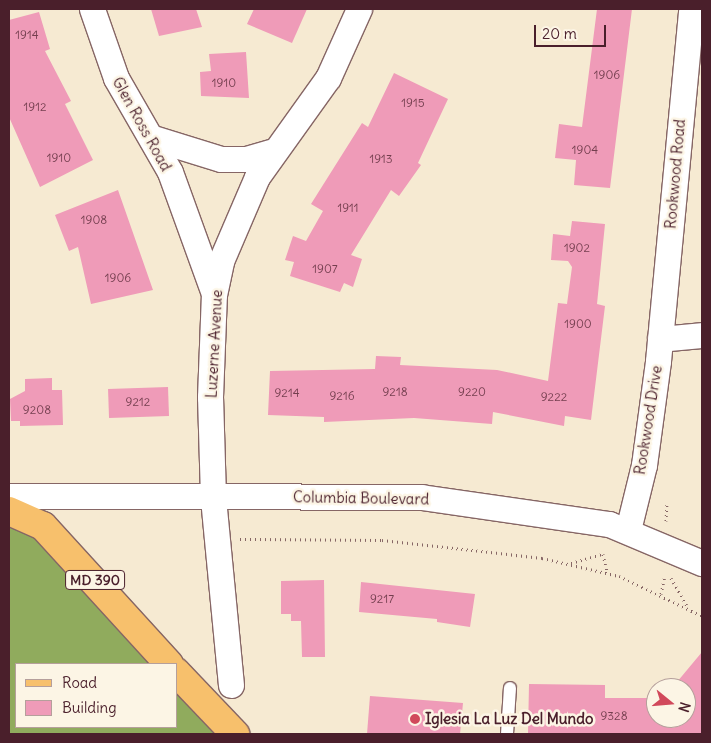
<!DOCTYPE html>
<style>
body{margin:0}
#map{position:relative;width:711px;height:743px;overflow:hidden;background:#f6ead2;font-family:Delius,sans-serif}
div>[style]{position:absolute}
.forest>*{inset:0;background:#90ab5d}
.building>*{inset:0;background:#ef9bb8;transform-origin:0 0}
.path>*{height:3px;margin-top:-1.5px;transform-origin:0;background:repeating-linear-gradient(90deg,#866665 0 1px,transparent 0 5px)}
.roads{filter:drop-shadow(1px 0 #866665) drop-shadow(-1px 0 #866665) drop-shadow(0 1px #866665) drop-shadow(0 -1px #866665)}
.service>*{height:12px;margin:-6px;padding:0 6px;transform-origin:6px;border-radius:6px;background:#fff}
.minor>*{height:25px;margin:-12.5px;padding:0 12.5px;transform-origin:12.5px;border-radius:12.5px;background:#fff}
.primary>*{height:28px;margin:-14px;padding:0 14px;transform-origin:14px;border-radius:14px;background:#f7c06c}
.dots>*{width:14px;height:14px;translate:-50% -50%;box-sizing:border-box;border:2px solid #fcf5e5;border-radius:50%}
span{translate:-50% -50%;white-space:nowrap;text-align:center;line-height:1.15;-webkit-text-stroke:5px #fcf5e5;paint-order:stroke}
.number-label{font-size:12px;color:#733e4e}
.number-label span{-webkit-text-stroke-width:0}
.shield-label span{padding:1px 4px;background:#fcf5e5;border:1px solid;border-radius:4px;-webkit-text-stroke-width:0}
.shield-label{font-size:14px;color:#4a1f2b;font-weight:700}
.street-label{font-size:15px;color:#4a1f2b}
.poi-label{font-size:15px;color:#4a1f2b;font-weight:700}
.left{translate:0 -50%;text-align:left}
.frame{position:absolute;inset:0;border:10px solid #4a1f2b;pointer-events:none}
.legend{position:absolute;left:15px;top:663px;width:162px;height:65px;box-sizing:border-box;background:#fcf5e5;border:1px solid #b59f9b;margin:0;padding:6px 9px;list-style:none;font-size:15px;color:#4a1f2b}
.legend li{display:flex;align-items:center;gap:10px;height:25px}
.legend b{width:25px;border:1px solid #b59f9b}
.north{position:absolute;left:646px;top:678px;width:50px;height:50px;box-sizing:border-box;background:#fcf5e5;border:1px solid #b59f9b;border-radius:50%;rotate:107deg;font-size:14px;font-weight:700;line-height:20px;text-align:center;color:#4a1f2b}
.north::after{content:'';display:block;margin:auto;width:18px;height:22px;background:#d1495b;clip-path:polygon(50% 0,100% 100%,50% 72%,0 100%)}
.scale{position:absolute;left:534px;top:25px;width:72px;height:22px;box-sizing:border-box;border:2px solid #4a1f2b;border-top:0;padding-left:6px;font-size:15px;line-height:18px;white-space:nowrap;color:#4a1f2b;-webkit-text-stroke:4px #fcf5e5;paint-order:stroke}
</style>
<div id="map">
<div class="forest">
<i style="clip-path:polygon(9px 523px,35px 528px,156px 664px,16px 664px,16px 727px,176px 727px,176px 686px,220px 734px,9px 734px)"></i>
</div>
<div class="building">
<i style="clip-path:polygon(151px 9px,196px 9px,202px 27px,159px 36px)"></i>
<i style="clip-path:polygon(254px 9px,307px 9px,292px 43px,247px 24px)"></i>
<i style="clip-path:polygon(597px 9px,632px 9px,610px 188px,574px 185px,576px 160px,555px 158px,559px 124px,582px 127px)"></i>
<i style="clip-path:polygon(39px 12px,50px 49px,45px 51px,71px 101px,65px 104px,93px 160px,40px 187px,9px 117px,9px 20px)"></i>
<i style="clip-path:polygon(246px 52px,249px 98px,201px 96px,200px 72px,211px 71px,209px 54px)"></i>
<i style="clip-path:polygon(394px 73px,448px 99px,418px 163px,421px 165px,399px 196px,391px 190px,351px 255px,362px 259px,353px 287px,344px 283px,340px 292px,290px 276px,294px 262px,285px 260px,293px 236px,306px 241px,323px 211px,311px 204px,362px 123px,368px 127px)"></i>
<i style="clip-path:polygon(118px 190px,153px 290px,91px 304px,78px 247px,69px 251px,55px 215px)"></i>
<i style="clip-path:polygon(572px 221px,605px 224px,597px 304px,605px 306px,591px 420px,565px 416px,564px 426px,493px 412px,492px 424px,414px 418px,324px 422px,324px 417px,268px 415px,270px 371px,375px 369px,376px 356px,401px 357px,400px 365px,497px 370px,548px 381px,558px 303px,567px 304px,572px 267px,568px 261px,551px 260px,553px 234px,570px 236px)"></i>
<i style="clip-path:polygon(52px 378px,52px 390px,62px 390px,63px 425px,20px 426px,20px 421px,11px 421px,10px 399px,25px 391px,25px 379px)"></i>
<i style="left:168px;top:387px;width:29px;height:60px;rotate:88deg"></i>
<i style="clip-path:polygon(324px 580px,325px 657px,302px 657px,301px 621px,291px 621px,291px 614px,281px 614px,281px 581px)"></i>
<i style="clip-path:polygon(361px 582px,475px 594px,470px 627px,437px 622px,437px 619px,359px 612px)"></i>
<i style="clip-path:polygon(702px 652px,702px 734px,528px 734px,529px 684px,605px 685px,605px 698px,656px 698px,656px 718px,686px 718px,686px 688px,672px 688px)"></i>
<i style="clip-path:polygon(370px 696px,463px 703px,460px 734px,367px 734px)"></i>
</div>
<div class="path">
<i style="left:666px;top:521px;width:19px;rotate:-87deg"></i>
<i style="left:240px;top:539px;width:142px;rotate:0.4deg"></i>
<i style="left:382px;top:540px;width:161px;rotate:6.4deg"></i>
<i style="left:542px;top:558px;width:79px;rotate:13.2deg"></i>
<i style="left:619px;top:576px;width:92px;rotate:25.7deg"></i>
<i style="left:571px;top:563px;width:33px;rotate:-16deg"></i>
<i style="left:603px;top:554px;width:18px;rotate:77deg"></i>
<i style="left:671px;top:578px;width:34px;rotate:60deg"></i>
<i style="left:661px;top:594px;width:19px;rotate:-78deg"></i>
</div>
<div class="roads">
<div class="service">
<i style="left:507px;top:734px;width:46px;rotate:-86.3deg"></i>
</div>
<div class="minor">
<i style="left:92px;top:9px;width:73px;rotate:70.8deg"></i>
<i style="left:116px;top:78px;width:108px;rotate:60.1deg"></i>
<i style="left:170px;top:172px;width:127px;rotate:70.1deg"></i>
<i style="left:153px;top:138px;width:71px;rotate:17.2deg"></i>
<i style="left:221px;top:159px;width:25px"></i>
<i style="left:246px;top:159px;width:26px;rotate:-16deg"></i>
<i style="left:660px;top:339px;width:42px;rotate:-5.4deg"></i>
<i style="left:9px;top:496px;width:412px;rotate:0.1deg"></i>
<i style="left:421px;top:497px;width:190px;rotate:8.2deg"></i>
<i style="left:609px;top:524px;width:101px;rotate:22.8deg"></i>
<i style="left:628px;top:530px;width:67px;rotate:-76.2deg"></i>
<i style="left:644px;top:465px;width:105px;rotate:-82.3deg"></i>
<i style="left:658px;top:361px;width:354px;rotate:-84.6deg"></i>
<i style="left:231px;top:685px;width:189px;rotate:-95.5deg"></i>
<i style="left:213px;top:497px;width:100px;rotate:-91.7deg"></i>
<i style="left:210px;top:397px;width:102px;rotate:-87.8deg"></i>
<i style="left:214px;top:295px;width:35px;rotate:-78deg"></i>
<i style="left:221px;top:261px;width:91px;rotate:-66.8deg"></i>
<i style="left:257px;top:177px;width:122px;rotate:-54.4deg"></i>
<i style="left:328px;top:78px;width:76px;rotate:-65.8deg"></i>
</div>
<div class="primary">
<i style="left:9px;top:511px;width:37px;rotate:24deg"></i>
<i style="left:43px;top:526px;width:187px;rotate:47.6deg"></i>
<i style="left:176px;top:672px;width:86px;rotate:46.4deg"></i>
</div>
</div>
<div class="dots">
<i style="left:415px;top:719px;background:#d1495b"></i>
</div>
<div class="number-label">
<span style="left:27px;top:35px">1914</span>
<span style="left:607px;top:75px">1906</span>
<span style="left:224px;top:83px">1910</span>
<span style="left:413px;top:103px">1915</span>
<span style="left:35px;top:107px">1912</span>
<span style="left:585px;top:150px">1904</span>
<span style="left:59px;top:158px">1910</span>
<span style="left:381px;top:159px">1913</span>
<span style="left:348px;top:208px">1911</span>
<span style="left:94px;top:220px">1908</span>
<span style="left:577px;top:248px">1902</span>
<span style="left:325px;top:269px">1907</span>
<span style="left:118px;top:278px">1906</span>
<span style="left:578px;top:324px">1900</span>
<span style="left:395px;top:392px">9218</span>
<span style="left:472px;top:392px">9220</span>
<span style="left:287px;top:393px">9214</span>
<span style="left:342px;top:396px">9216</span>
<span style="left:554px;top:397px">9222</span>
<span style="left:138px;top:402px">9212</span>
<span style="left:37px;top:410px">9208</span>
<span style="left:382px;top:599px">9217</span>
<span style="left:614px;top:716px">9328</span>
</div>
<div class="shield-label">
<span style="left:95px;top:580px">MD 390</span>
</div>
<div class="street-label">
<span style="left:142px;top:124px;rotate:61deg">Glen Ross Road</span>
<span style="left:675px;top:174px;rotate:-85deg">Rookwood Road</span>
<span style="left:214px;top:344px;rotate:-87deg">Luzerne Avenue</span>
<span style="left:648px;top:420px;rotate:-81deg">Rookwood Drive</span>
<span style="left:361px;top:498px;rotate:1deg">Columbia Boulevard</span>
</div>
<div class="poi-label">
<span class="left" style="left:425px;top:719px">Iglesia La Luz Del Mundo</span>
</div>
<div class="frame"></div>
<ul class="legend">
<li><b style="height:6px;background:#f7c06c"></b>Road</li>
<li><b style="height:14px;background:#ef9bb8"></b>Building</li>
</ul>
<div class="north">N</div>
<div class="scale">20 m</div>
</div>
